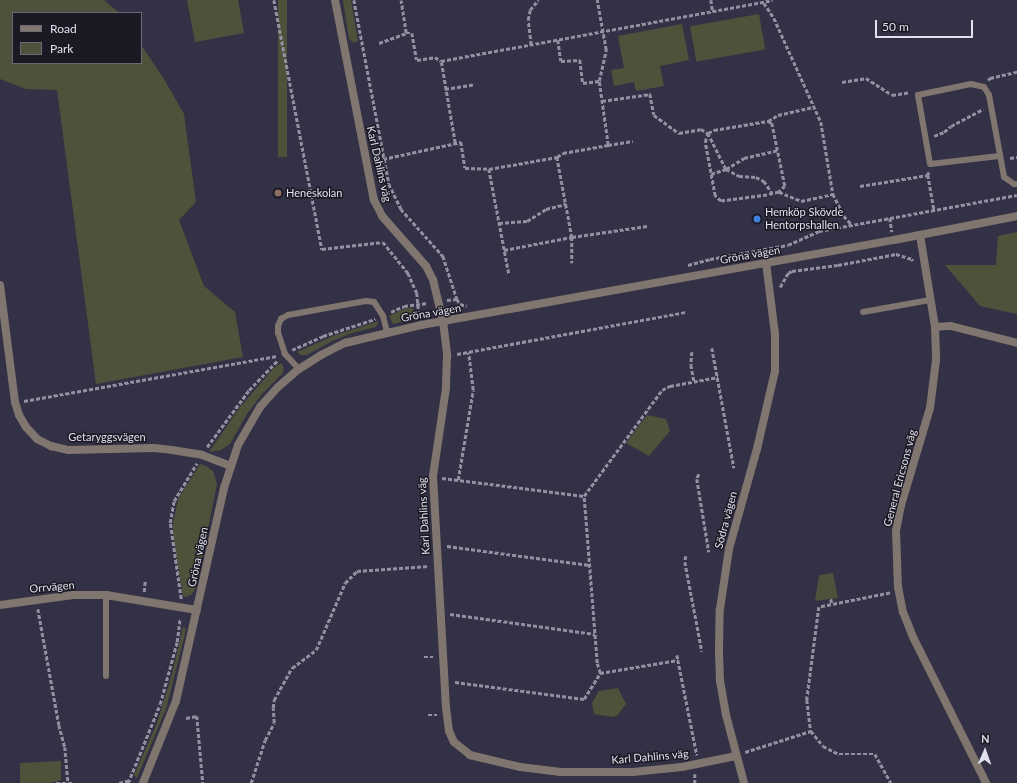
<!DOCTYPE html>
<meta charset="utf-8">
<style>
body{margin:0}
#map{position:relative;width:1017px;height:783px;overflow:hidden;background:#333145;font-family:Lato,sans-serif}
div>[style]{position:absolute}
.green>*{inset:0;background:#50513a;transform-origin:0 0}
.path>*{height:2.5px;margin-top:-1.25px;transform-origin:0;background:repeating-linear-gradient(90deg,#9391a1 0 4px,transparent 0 6px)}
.service>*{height:6px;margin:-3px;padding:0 3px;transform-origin:3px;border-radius:3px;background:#80766f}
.minor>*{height:8px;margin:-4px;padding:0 4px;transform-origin:4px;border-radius:4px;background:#80766f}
.dots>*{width:11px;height:11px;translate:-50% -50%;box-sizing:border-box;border:2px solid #1b1a24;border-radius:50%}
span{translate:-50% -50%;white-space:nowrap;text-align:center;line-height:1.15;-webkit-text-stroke:3px #1b1a24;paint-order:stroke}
.street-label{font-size:11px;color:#e1e0ed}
.poi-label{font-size:11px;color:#e1e0ed}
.left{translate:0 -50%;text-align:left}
.legend{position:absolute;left:12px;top:12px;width:130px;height:52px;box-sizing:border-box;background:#1b1a24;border:1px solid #6a6974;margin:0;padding:5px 7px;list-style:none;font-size:12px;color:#e1e0ed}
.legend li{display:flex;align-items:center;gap:8px;height:20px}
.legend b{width:20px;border:1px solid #6a6974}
.north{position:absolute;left:965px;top:731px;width:40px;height:40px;-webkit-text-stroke:3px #1b1a24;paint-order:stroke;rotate:2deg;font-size:11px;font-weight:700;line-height:16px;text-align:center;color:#e1e0ed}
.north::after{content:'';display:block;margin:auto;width:14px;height:18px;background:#e1e0ed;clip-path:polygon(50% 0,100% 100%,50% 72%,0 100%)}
.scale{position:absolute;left:875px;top:20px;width:98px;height:18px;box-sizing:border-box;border:2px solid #e1e0ed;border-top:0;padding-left:5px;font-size:12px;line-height:14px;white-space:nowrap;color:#e1e0ed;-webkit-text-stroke:3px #1b1a24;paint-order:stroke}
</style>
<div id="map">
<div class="green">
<i style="clip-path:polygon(0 0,104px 0,118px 12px,119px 13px,13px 13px,13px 63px,141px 63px,141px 45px,164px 79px,184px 114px,196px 202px,179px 220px,204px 286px,235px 312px,243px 357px,96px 384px,57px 90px,26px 89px,0 79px)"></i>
<i style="clip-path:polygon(187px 0,238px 0,244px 33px,195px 42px)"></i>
<i style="left:278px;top:0;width:9px;height:157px"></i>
<i style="clip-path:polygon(343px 0,351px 0,358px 41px,354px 43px,349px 39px)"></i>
<i style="left:759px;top:14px;width:36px;height:70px;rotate:80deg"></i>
<i style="clip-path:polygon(682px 24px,689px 60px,660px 66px,664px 86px,636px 91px,634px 82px,614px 86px,611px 70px,624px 68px,618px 36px)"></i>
<i style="clip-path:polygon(1017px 232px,1017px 314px,980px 306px,945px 265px,996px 265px,998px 236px)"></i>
<i style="clip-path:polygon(406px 308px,412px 308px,416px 312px,418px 318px,393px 324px,389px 316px)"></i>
<i style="clip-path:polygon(379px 321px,376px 327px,352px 333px,330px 342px,307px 355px,301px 355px,297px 352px,333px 336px)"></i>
<i style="clip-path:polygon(281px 363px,284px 368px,282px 374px,262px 394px,247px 414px,230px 444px,221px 450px,209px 452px,240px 407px,274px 368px)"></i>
<i style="clip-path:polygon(647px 415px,666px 419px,670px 431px,649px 456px,626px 443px)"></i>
<i style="clip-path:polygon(200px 464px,206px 466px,213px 471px,217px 484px,196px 588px,191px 595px,186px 597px,183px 596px,173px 536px,173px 524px,178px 499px)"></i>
<i style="clip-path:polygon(833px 573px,838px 598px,815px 601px,819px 575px)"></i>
<i style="clip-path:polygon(183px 627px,186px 628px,185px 634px,166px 709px,137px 778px,134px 775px,157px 723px,172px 674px)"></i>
<i style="clip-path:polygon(618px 688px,626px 704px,617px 716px,613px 717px,594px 714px,592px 703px,599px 691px)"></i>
<i style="clip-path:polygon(61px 761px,61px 780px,50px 783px,20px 783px,20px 763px)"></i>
</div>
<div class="path">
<i style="left:274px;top:0;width:254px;rotate:79.1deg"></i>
<i style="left:322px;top:249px;width:61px;rotate:-6.5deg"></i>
<i style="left:383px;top:242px;width:40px;rotate:51deg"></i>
<i style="left:408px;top:273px;width:22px;rotate:66deg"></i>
<i style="left:417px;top:293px;width:23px;rotate:85deg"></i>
<i style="left:354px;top:0;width:187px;rotate:79.2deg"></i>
<i style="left:389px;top:184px;width:28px;rotate:64deg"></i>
<i style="left:401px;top:209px;width:63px;rotate:48.2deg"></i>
<i style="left:443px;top:256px;width:45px;rotate:72deg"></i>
<i style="left:711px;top:0;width:12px;rotate:81deg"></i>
<i style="left:764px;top:3px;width:18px;rotate:56deg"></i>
<i style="left:774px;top:18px;width:114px;rotate:65.7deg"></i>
<i style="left:821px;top:122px;width:73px;rotate:80.5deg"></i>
<i style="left:833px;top:194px;width:25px;rotate:63deg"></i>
<i style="left:844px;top:216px;width:12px;rotate:48deg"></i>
<i style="left:406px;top:33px;width:6px"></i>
<i style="left:412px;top:33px;width:27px;rotate:80deg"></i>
<i style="left:417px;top:60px;width:18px;rotate:-9deg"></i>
<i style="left:435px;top:57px;width:7px;rotate:34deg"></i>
<i style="left:558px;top:40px;width:21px;rotate:82deg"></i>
<i style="left:561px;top:61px;width:19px;rotate:-3deg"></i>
<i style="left:580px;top:60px;width:23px;rotate:83deg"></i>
<i style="left:583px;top:83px;width:16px;rotate:-7deg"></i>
<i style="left:379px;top:43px;width:29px;rotate:-20deg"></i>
<i style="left:406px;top:33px;width:33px;rotate:-99deg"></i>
<i style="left:531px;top:45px;width:25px;rotate:-97deg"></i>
<i style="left:528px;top:20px;width:10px;rotate:-79deg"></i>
<i style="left:530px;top:10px;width:13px;rotate:-51deg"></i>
<i style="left:988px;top:80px;width:3px;rotate:-45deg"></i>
<i style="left:990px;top:78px;width:28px;rotate:-13deg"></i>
<i style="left:842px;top:82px;width:24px;rotate:-9deg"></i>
<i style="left:866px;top:78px;width:31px;rotate:33deg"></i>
<i style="left:892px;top:95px;width:18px;rotate:-9deg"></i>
<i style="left:445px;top:89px;width:30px;rotate:-9deg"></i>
<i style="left:602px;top:101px;width:49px;rotate:-8.3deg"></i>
<i style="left:650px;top:94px;width:21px;rotate:79deg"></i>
<i style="left:654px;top:115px;width:31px;rotate:36deg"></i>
<i style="left:679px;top:133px;width:22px;rotate:-10deg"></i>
<i style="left:701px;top:129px;width:8px;rotate:30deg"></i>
<i style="left:708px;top:133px;width:40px;rotate:63.4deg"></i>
<i style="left:726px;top:169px;width:15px;rotate:28deg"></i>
<i style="left:739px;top:176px;width:17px;rotate:3deg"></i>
<i style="left:756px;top:177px;width:9px;rotate:27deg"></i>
<i style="left:764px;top:181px;width:14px;rotate:56deg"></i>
<i style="left:768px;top:121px;width:4px;rotate:27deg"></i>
<i style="left:772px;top:123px;width:64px;rotate:78.3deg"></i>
<i style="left:785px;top:186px;width:8px;rotate:135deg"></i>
<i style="left:779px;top:192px;width:12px;rotate:166deg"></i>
<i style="left:767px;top:195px;width:46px;rotate:172.6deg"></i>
<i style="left:721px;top:201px;width:8px;rotate:-140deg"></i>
<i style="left:715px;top:196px;width:55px;rotate:-100.5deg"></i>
<i style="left:705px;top:142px;width:9px;rotate:-72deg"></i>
<i style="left:708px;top:133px;width:7px;rotate:-27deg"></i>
<i style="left:714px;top:130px;width:55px;rotate:-9.5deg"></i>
<i style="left:768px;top:121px;width:12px;rotate:-31deg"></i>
<i style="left:778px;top:115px;width:37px;rotate:-13deg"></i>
<i style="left:934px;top:136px;width:11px;rotate:-22deg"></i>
<i style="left:944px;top:132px;width:9px;rotate:-41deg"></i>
<i style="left:951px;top:126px;width:36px;rotate:-28deg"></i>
<i style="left:455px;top:143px;width:83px;rotate:-99.7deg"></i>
<i style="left:441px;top:61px;width:337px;rotate:-10.4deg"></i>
<i style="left:608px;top:145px;width:25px;rotate:-9deg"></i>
<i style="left:557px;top:157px;width:81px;rotate:79.4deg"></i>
<i style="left:572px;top:237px;width:26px;rotate:90deg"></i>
<i style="left:1010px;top:158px;width:7px;rotate:-8deg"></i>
<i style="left:383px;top:159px;width:80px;rotate:-12.3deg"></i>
<i style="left:461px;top:142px;width:26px;rotate:81deg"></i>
<i style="left:465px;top:168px;width:24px;rotate:2deg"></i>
<i style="left:489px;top:169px;width:69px;rotate:-10deg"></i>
<i style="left:557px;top:157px;width:7px;rotate:-34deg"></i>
<i style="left:563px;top:153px;width:46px;rotate:-10.1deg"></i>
<i style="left:608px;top:145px;width:65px;rotate:-98deg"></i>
<i style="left:599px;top:81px;width:32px;rotate:-77deg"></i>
<i style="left:606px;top:50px;width:51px;rotate:-100.2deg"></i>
<i style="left:489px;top:169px;width:107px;rotate:79.2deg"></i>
<i style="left:711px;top:174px;width:16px;rotate:-18deg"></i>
<i style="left:726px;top:169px;width:21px;rotate:-31deg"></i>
<i style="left:744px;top:158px;width:35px;rotate:-13deg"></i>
<i style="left:928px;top:175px;width:36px;rotate:80deg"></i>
<i style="left:860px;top:186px;width:69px;rotate:-9.2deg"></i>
<i style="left:928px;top:175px;width:3px;rotate:-90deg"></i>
<i style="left:779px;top:192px;width:24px;rotate:22deg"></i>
<i style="left:801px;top:201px;width:33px;rotate:-12deg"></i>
<i style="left:890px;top:218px;width:14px;rotate:82deg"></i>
<i style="left:499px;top:223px;width:28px;rotate:-4deg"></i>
<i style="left:527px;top:221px;width:22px;rotate:-32deg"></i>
<i style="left:546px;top:209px;width:21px;rotate:-14deg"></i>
<i style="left:504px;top:250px;width:69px;rotate:-10.8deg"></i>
<i style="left:572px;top:237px;width:76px;rotate:-8.3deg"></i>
<i style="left:688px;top:265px;width:23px;rotate:-15deg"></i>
<i style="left:710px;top:259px;width:79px;rotate:-10.2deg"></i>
<i style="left:788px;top:245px;width:34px;rotate:-24deg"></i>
<i style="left:819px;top:231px;width:201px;rotate:-10.3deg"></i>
<i style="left:780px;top:287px;width:16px;rotate:-60deg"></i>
<i style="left:788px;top:273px;width:4px;rotate:-27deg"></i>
<i style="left:792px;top:271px;width:46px;rotate:-7.4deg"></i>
<i style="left:838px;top:265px;width:59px;rotate:-10.7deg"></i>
<i style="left:896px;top:254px;width:17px;rotate:17deg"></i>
<i style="left:912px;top:259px;width:2px;rotate:63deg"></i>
<i style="left:447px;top:300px;width:10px;rotate:-6deg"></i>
<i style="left:457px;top:299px;width:6px;rotate:59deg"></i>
<i style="left:460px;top:304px;width:7px;rotate:16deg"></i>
<i style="left:391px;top:312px;width:14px;rotate:-25deg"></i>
<i style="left:404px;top:306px;width:24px;rotate:-7deg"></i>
<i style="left:712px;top:348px;width:122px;rotate:79.6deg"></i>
<i style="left:292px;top:350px;width:34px;rotate:-24deg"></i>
<i style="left:323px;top:336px;width:55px;rotate:-18.1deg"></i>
<i style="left:692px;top:352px;width:13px;rotate:94deg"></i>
<i style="left:691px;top:365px;width:16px;rotate:79deg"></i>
<i style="left:457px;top:354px;width:232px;rotate:-10.4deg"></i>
<i style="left:24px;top:401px;width:257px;rotate:-10.1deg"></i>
<i style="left:207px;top:447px;width:71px;rotate:-53.6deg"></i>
<i style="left:249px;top:390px;width:42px;rotate:-46deg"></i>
<i style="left:699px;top:474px;width:5px;rotate:112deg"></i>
<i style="left:697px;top:479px;width:74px;rotate:80.7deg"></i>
<i style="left:442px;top:478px;width:143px;rotate:7.2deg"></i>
<i style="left:458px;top:480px;width:91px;rotate:-80.5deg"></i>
<i style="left:473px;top:390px;width:38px;rotate:-97deg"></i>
<i style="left:447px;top:546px;width:144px;rotate:7.6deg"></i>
<i style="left:686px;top:556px;width:6px;rotate:99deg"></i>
<i style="left:685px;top:562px;width:91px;rotate:79.2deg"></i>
<i style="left:144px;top:592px;width:11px;rotate:-85deg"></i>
<i style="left:890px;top:593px;width:72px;rotate:168.8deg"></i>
<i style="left:819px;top:607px;width:94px;rotate:97.4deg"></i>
<i style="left:807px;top:700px;width:31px;rotate:83deg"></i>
<i style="left:811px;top:731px;width:19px;rotate:51deg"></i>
<i style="left:823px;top:746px;width:18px;rotate:27deg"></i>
<i style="left:839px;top:754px;width:36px"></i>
<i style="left:875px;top:754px;width:33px;rotate:61deg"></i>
<i style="left:181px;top:599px;width:77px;rotate:-98.2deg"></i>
<i style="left:170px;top:523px;width:22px;rotate:-80deg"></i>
<i style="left:174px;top:501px;width:44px;rotate:-58.8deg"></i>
<i style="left:831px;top:599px;width:5px;rotate:79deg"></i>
<i style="left:38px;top:609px;width:118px;rotate:79.7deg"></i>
<i style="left:59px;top:725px;width:23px;rotate:75deg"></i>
<i style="left:65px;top:747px;width:35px;rotate:85deg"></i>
<i style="left:450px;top:614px;width:146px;rotate:7.9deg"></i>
<i style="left:677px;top:655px;width:5px;rotate:79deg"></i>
<i style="left:424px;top:657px;width:9px"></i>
<i style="left:600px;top:673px;width:10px;rotate:-107deg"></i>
<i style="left:597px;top:663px;width:168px;rotate:-94.5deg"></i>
<i style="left:584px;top:496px;width:132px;rotate:-53.7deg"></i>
<i style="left:662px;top:390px;width:9px;rotate:-27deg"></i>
<i style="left:670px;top:386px;width:49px;rotate:-10.6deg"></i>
<i style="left:455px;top:682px;width:130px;rotate:7.5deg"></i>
<i style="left:584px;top:699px;width:31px;rotate:-58deg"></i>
<i style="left:600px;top:673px;width:79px;rotate:-9.5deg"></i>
<i style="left:678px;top:660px;width:97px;rotate:78.7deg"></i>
<i style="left:428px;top:715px;width:9px"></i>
<i style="left:186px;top:718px;width:11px;rotate:-10deg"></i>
<i style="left:197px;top:716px;width:67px;rotate:84.9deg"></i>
<i style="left:745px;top:752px;width:69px;rotate:-17.7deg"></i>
<i style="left:695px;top:774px;width:9px;rotate:90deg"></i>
<i style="left:56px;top:783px;width:17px"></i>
<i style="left:119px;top:783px;width:11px;rotate:-15deg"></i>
<i style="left:128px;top:783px;width:85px;rotate:-67.9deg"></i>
<i style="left:160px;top:704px;width:64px;rotate:-74.7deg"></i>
<i style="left:177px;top:642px;width:24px;rotate:-83deg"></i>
<i style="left:251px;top:783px;width:45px;rotate:-72deg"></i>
<i style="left:265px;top:740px;width:19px;rotate:-62deg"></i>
<i style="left:274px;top:723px;width:15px;rotate:-94deg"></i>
<i style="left:273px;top:708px;width:8px;rotate:-83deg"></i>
<i style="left:274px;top:700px;width:37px;rotate:-61deg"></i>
<i style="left:292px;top:668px;width:30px;rotate:-37deg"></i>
<i style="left:316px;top:650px;width:73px;rotate:-66.6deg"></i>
<i style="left:345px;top:583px;width:17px;rotate:-45deg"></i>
<i style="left:357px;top:571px;width:72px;rotate:-4deg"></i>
</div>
<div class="service">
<i style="left:999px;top:156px;width:69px;rotate:173.4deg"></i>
<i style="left:930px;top:164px;width:70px;rotate:-99.9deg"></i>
<i style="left:918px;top:95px;width:54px;rotate:-11.7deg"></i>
<i style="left:971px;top:84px;width:13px;rotate:13deg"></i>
<i style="left:984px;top:87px;width:9px;rotate:58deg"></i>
<i style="left:989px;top:95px;width:83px;rotate:79.6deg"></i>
<i style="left:1004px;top:177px;width:12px;rotate:35deg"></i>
<i style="left:1014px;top:184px;width:3px"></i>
<i style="left:863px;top:312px;width:68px;rotate:-10.2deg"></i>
<i style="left:299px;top:369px;width:21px;rotate:-133deg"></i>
<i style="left:285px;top:354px;width:22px;rotate:-108deg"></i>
<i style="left:278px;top:333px;width:7px;rotate:-90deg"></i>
<i style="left:278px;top:326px;width:8px;rotate:-67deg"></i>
<i style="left:281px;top:319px;width:8px;rotate:-30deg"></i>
<i style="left:288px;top:315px;width:79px;rotate:-10.2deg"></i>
<i style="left:366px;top:301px;width:8px;rotate:7deg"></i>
<i style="left:374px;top:302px;width:17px;rotate:57deg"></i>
<i style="left:383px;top:316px;width:16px;rotate:76deg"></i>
<i style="left:106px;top:595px;width:81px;rotate:90deg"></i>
</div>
<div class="minor">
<i style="left:335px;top:0;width:204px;rotate:79deg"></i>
<i style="left:374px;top:200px;width:18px;rotate:63deg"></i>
<i style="left:382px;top:216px;width:67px;rotate:48.7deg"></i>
<i style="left:426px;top:266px;width:16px;rotate:63deg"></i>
<i style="left:433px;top:280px;width:42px;rotate:76.3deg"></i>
<i style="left:443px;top:321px;width:35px;rotate:83deg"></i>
<i style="left:447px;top:356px;width:32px;rotate:92deg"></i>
<i style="left:446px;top:388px;width:89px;rotate:98.4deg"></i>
<i style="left:433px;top:476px;width:231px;rotate:86.8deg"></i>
<i style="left:446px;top:707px;width:24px;rotate:83deg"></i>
<i style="left:449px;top:731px;width:12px;rotate:66deg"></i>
<i style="left:454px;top:742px;width:21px;rotate:39deg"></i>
<i style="left:470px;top:755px;width:8px;rotate:14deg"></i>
<i style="left:478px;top:757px;width:43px;rotate:13.4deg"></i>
<i style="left:520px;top:767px;width:39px;rotate:7deg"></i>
<i style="left:559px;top:772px;width:74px"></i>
<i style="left:633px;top:772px;width:49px;rotate:-5.8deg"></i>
<i style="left:682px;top:767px;width:55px;rotate:-11.5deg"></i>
<i style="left:920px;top:235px;width:93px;rotate:80.7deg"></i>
<i style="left:935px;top:327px;width:33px;rotate:88deg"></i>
<i style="left:936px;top:360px;width:48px;rotate:97.1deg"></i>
<i style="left:930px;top:408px;width:101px;rotate:106.6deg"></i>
<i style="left:901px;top:505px;width:26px;rotate:101deg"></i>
<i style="left:896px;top:531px;width:56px;rotate:88deg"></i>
<i style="left:898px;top:587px;width:25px;rotate:79deg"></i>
<i style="left:903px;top:612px;width:29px;rotate:68deg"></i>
<i style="left:914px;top:639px;width:161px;rotate:63.4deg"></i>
<i style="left:0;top:285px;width:118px;rotate:82.7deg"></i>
<i style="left:15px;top:402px;width:14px;rotate:73deg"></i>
<i style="left:19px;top:415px;width:14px;rotate:60deg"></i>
<i style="left:26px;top:427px;width:16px;rotate:47deg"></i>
<i style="left:37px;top:439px;width:16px;rotate:27deg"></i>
<i style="left:51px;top:446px;width:18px;rotate:13deg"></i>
<i style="left:69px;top:450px;width:85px;rotate:-1.3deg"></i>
<i style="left:154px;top:448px;width:18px;rotate:6deg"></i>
<i style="left:172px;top:450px;width:30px;rotate:9deg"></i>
<i style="left:202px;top:455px;width:30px;rotate:21deg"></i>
<i style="left:935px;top:327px;width:16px;rotate:-4deg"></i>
<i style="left:951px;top:326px;width:68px;rotate:14.4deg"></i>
<i style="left:0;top:605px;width:74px;rotate:-7.8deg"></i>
<i style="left:73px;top:595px;width:33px"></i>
<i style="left:106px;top:595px;width:92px;rotate:9.4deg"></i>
<i style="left:143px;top:783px;width:88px;rotate:-68.1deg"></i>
<i style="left:176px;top:701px;width:218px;rotate:-77.3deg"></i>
<i style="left:224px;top:488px;width:45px;rotate:-72deg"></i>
<i style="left:238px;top:445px;width:44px;rotate:-59.9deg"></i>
<i style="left:260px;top:407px;width:27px;rotate:-48deg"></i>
<i style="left:278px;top:387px;width:28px;rotate:-41deg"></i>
<i style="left:299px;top:369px;width:26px;rotate:-32deg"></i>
<i style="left:321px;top:355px;width:27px;rotate:-27deg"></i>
<i style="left:345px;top:343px;width:78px;rotate:-13.3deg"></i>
<i style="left:421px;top:325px;width:481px;rotate:-10.2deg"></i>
<i style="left:894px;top:240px;width:125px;rotate:-11deg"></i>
<i style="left:744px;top:783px;width:70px;rotate:-104.8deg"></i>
<i style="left:726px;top:715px;width:35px;rotate:-100deg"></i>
<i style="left:720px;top:681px;width:33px;rotate:-92deg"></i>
<i style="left:719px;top:648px;width:39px;rotate:-89deg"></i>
<i style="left:720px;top:609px;width:61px;rotate:-81.5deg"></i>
<i style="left:729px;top:549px;width:104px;rotate:-74.4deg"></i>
<i style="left:757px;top:449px;width:80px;rotate:-77deg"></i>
<i style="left:775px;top:371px;width:37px;rotate:-90deg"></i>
<i style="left:775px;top:334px;width:72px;rotate:-97.2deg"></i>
</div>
<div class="dots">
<i style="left:278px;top:193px;background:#8d6e63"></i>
<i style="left:757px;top:219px;background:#3f7fe0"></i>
</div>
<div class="street-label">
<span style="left:379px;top:164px;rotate:77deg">Karl Dahlins väg</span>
<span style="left:750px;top:255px;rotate:-10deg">Gröna vägen</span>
<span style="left:431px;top:313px;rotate:-10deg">Gröna vägen</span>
<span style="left:107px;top:437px">Getaryggsvägen</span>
<span style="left:900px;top:478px;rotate:-75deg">General Ericsons väg</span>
<span style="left:424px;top:516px;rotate:-93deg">Karl Dahlins väg</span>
<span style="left:726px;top:520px;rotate:-75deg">Södra vägen</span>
<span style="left:198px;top:557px;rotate:-78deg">Gröna vägen</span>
<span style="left:52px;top:587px;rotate:-5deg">Orrvägen</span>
<span style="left:650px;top:757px;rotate:-5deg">Karl Dahlins väg</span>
</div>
<div class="poi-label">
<span class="left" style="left:286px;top:193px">Heneskolan</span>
<span class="left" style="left:765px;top:219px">Hemköp Skövde<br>Hentorpshallen</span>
</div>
<ul class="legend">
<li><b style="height:5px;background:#80766f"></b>Road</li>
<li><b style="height:11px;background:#50513a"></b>Park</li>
</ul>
<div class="north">N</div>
<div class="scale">50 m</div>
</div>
